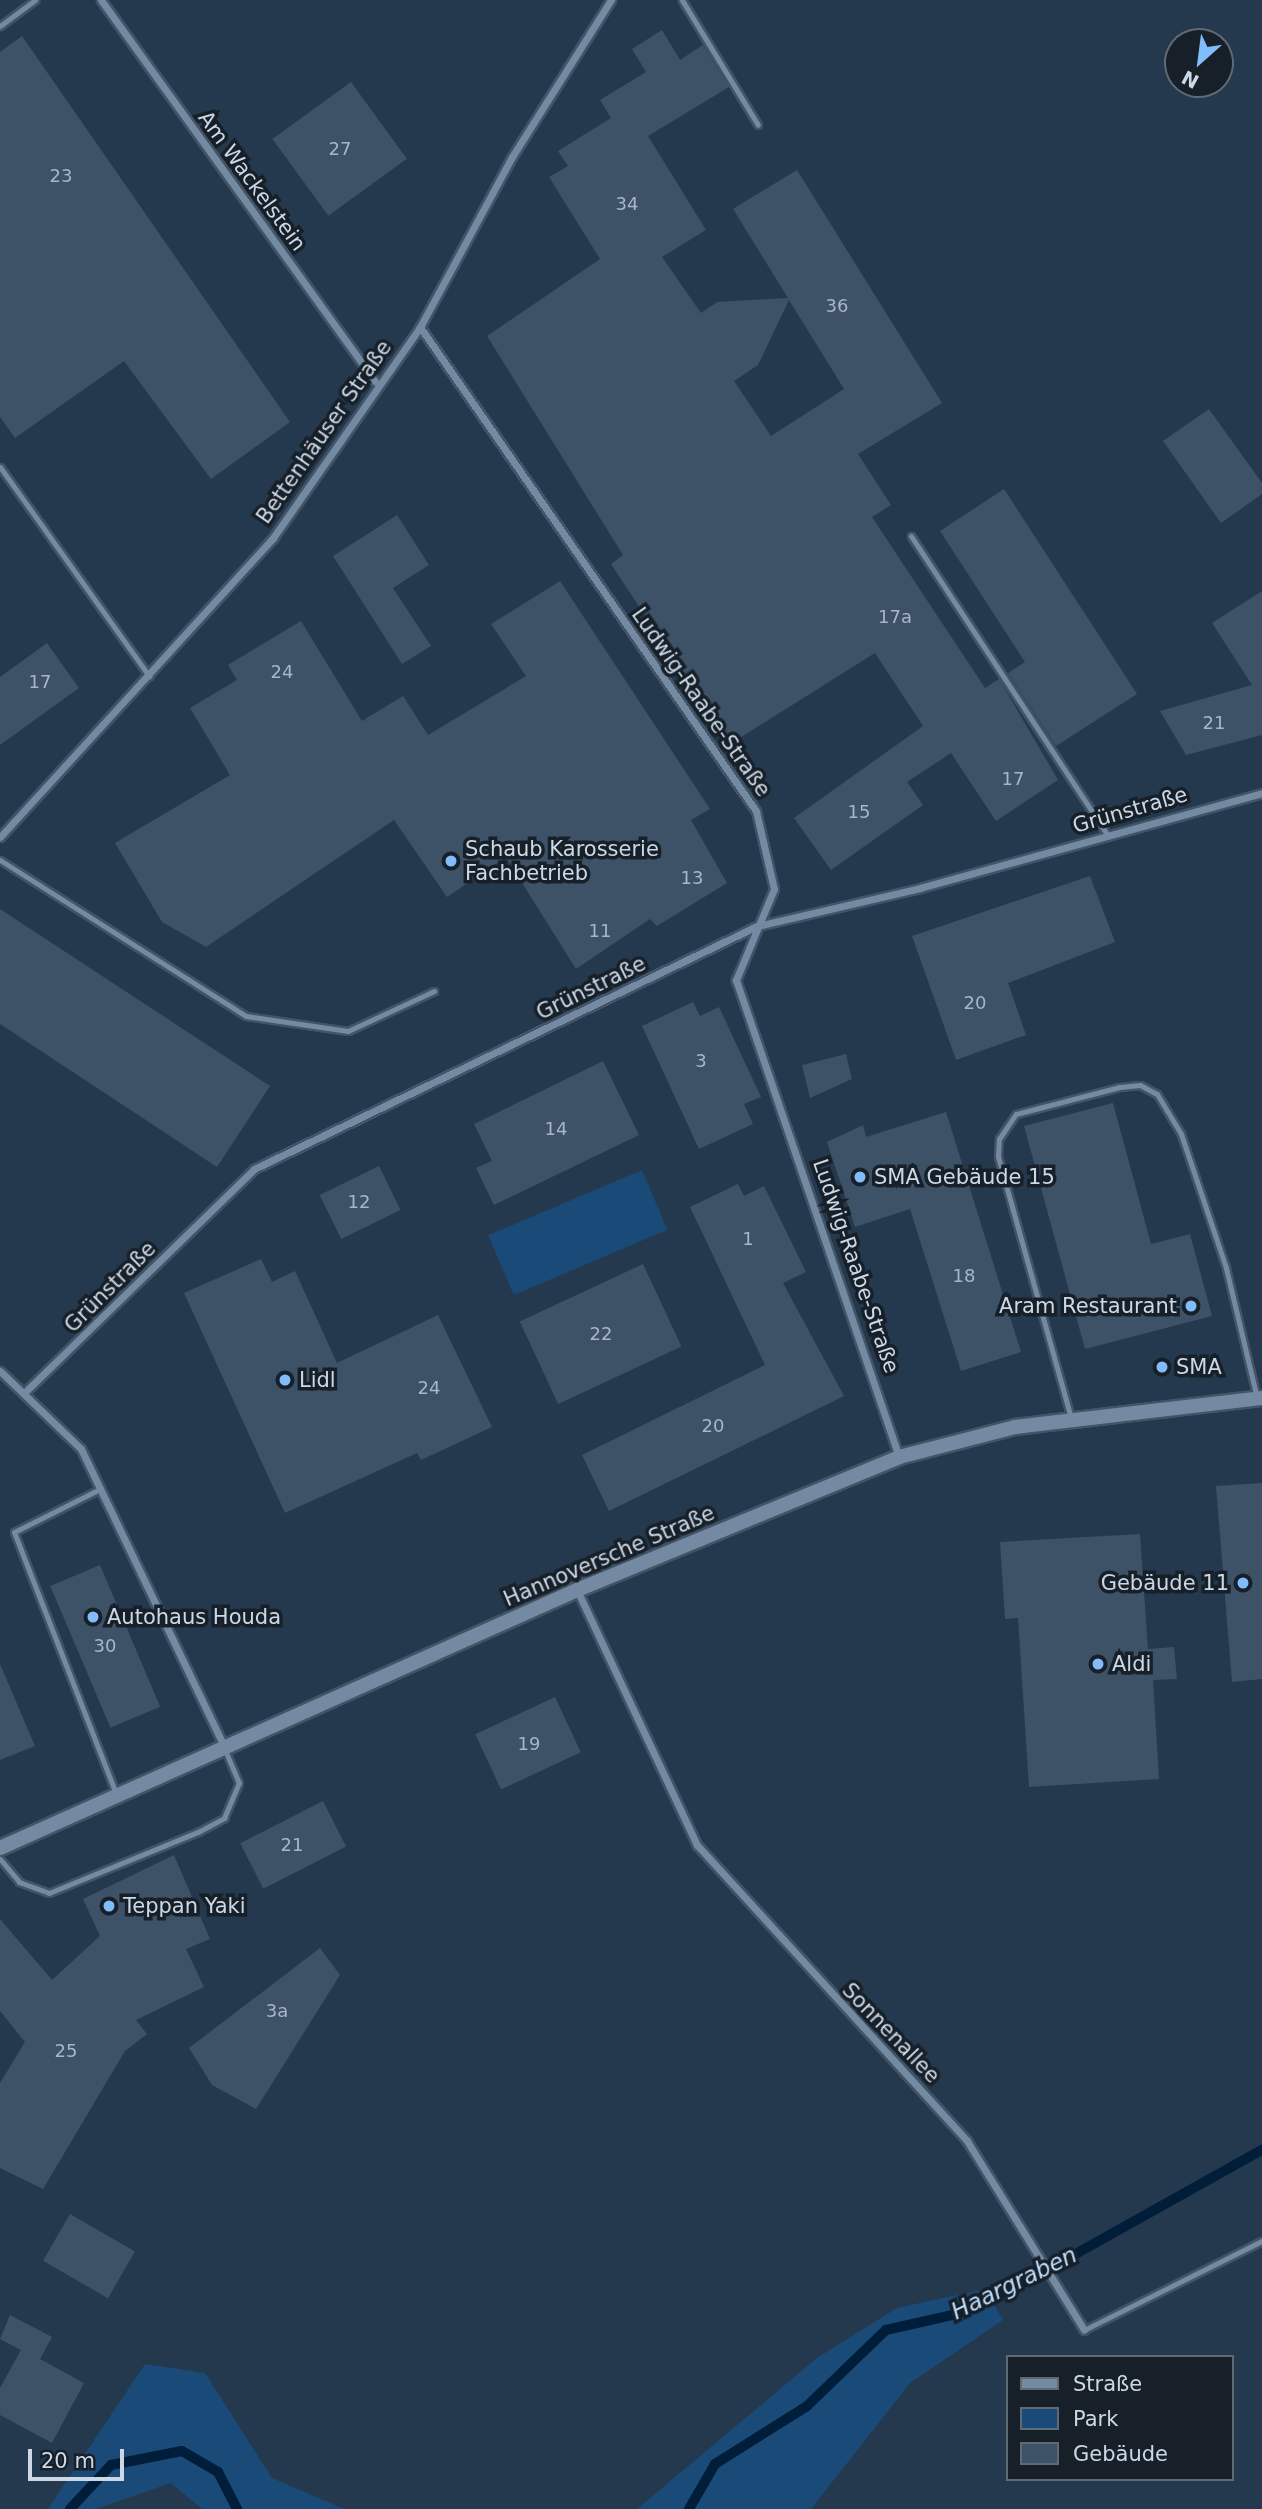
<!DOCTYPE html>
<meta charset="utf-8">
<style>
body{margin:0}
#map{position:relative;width:1262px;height:2509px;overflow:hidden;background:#25394e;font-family:"DejaVu Sans",sans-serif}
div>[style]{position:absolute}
.green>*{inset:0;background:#1a4a78;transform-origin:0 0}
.stream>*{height:10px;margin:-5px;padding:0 5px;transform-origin:5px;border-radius:5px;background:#001d39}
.building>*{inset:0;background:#3d5167;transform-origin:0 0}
.roads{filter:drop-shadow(2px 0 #425465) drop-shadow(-2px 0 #425465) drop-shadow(0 2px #425465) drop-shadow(0 -2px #425465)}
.lane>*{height:5px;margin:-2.5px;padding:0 2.5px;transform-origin:2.5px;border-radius:2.5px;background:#748aa2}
.street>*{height:7px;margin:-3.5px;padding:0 3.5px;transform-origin:3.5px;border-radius:3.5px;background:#748aa2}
.secondary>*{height:14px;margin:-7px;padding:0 7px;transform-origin:7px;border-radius:7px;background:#748aa2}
.dots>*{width:19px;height:19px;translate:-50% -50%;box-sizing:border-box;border:4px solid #172029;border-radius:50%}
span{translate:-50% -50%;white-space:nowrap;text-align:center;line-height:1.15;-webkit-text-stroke:7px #172029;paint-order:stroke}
.number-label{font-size:18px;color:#a8b6c6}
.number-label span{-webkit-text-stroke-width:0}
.street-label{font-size:21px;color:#ccd8e5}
.poi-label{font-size:21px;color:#ccd8e5}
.left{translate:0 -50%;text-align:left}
.right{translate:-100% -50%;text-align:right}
.water-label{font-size:23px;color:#beddfd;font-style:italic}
.legend{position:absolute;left:1006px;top:2355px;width:228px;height:126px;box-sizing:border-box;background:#172029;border:2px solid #5f6a74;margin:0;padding:9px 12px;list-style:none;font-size:21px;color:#ccd8e5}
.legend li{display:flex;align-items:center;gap:14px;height:35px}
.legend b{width:35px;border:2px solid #5f6a74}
.north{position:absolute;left:1164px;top:28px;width:70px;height:70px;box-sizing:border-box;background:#172029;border:2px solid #5f6a74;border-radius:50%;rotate:208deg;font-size:19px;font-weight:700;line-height:28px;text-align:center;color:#ccd8e5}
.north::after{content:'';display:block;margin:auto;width:24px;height:32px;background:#81bdfa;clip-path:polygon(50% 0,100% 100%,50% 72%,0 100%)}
.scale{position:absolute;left:28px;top:2449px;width:96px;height:32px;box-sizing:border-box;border:4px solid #ccd8e5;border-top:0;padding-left:9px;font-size:21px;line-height:24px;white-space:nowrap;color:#ccd8e5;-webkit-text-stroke:5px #172029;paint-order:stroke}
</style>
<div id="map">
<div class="green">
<i style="left:642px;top:1170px;width:65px;height:167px;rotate:67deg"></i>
<i style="clip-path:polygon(985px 2289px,1003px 2320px,910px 2383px,811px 2509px,637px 2509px,817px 2358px,897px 2308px)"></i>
<i style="clip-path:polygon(145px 2364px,205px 2373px,272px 2478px,344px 2509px,202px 2509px,171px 2483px,96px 2509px,48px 2509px)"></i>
</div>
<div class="stream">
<i style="left:70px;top:2509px;width:60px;rotate:-47deg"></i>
<i style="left:111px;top:2465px;width:72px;rotate:-11.2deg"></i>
<i style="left:182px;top:2451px;width:42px;rotate:30.3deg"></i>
<i style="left:218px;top:2472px;width:42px;rotate:62.8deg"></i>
<i style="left:689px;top:2509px;width:52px;rotate:-60deg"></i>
<i style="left:715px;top:2464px;width:109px;rotate:-32.2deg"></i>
<i style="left:807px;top:2406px;width:110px;rotate:-43.9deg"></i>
<i style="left:886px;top:2330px;width:73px;rotate:-12.7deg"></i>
<i style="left:957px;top:2314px;width:69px;rotate:-24.7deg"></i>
<i style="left:1020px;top:2285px;width:277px;rotate:-29.2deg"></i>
</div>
<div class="building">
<i style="clip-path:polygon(evenodd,662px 30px,680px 60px,703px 45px,729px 87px,648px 136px,706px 230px,662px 257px,701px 313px,717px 302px,788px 298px,733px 209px,797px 170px,942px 403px,858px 454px,891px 505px,872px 517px,985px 688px,999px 679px,1058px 780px,996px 821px,951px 753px,907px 782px,923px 805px,831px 870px,794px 818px,923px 726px,875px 653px,730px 744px,611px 564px,623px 555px,487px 336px,600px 259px,549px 177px,568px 166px,558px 151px,611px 118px,600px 100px,646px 72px,632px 49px,662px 30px,789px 300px,844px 389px,771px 436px,734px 381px,758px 365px,789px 300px)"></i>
<i style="clip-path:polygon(22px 36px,290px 422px,211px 479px,124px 361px,15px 438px,0 417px,0 52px)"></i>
<i style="left:351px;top:82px;width:95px;height:97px;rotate:54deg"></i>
<i style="clip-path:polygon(1209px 409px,1262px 483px,1262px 494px,1221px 523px,1163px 441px)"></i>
<i style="clip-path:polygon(1004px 489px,1137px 694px,1056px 746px,1008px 673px,1025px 662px,940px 531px)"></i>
<i style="clip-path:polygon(397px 515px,429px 565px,393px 588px,431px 646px,402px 664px,333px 556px)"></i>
<i style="clip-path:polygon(560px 581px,710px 809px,691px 820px,727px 883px,657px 926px,650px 919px,576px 969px,506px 857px,447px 897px,394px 820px,206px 947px,162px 922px,115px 843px,230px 775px,190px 708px,237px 680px,228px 665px,301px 621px,362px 721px,403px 696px,428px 735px,526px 676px,491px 624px)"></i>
<i style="clip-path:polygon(1262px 591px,1262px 735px,1186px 755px,1160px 711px,1252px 685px,1212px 623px)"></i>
<i style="clip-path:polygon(47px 643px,79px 688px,0 745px,0 677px)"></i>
<i style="clip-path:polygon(1090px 876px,1115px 942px,1008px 983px,1026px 1035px,956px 1060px,912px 936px)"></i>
<i style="clip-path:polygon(0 909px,270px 1086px,217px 1167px,0 1024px)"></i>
<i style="clip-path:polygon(693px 1002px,700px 1016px,719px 1007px,761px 1097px,744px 1104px,753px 1124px,699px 1149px,642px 1026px)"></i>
<i style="clip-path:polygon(846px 1054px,852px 1079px,810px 1098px,802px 1065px)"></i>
<i style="clip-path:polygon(603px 1061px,639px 1135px,494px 1205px,476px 1168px,492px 1161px,474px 1124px)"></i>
<i style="clip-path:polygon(1113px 1103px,1151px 1244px,1190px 1234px,1212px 1316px,1085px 1349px,1024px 1126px)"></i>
<i style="clip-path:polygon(946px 1112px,1021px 1352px,961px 1371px,910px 1209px,855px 1227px,827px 1142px,863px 1125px,866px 1137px)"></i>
<i style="left:379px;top:1166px;width:49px;height:66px;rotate:64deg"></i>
<i style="clip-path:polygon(738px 1184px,744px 1196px,764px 1186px,806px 1272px,783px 1283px,844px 1396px,609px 1511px,582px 1455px,765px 1365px,690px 1207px)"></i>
<i style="clip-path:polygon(261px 1259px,272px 1282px,295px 1271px,337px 1363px,438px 1315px,492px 1427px,421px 1460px,417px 1453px,285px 1513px,184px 1293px)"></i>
<i style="left:643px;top:1264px;width:91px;height:136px;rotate:65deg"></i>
<i style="clip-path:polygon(1262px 1483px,1262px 1679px,1232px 1682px,1216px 1486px)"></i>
<i style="clip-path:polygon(1140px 1534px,1148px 1649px,1174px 1647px,1177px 1679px,1153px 1680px,1159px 1779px,1029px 1787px,1018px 1618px,1005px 1619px,1000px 1542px)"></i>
<i style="left:100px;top:1565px;width:154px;height:54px;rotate:67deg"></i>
<i style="clip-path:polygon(0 1664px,35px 1746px,0 1760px)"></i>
<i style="left:555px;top:1697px;width:61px;height:88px;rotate:65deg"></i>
<i style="left:323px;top:1801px;width:51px;height:93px;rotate:63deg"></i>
<i style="clip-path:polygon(174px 1855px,210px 1939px,186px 1949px,204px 1987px,136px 2020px,147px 2034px,125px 2051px,43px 2189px,0 2168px,0 2083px,25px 2042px,0 2011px,0 1919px,52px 1980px,100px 1936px,83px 1899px)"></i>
<i style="clip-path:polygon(320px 1948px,340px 1975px,256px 2109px,212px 2085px,189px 2048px)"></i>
<i style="left:70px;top:2214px;width:75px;height:54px;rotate:30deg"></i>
<i style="clip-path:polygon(10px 2315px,52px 2337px,40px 2359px,84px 2383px,52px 2443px,0 2415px,0 2388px,21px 2350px,0 2339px)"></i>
</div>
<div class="roads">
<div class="lane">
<i style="left:682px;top:0;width:146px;rotate:58.7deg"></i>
<i style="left:0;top:26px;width:44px;rotate:-36.6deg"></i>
<i style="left:0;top:467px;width:257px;rotate:54.5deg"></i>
<i style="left:911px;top:536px;width:357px;rotate:56.7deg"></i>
<i style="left:0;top:860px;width:291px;rotate:32.4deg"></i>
<i style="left:246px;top:1016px;width:103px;rotate:8.4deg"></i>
<i style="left:348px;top:1031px;width:95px;rotate:-24.9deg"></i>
<i style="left:1071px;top:1418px;width:272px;rotate:-105.6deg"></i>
<i style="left:998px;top:1156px;width:17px;rotate:-87deg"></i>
<i style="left:999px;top:1139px;width:30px;rotate:-56deg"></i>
<i style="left:1016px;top:1114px;width:107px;rotate:-14.6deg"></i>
<i style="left:1120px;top:1087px;width:20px;rotate:-6deg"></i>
<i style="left:1140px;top:1085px;width:19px;rotate:28deg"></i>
<i style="left:1157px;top:1094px;width:47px;rotate:59deg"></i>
<i style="left:1181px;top:1134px;width:141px;rotate:71.4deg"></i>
<i style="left:1226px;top:1268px;width:134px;rotate:76.6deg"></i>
<i style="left:100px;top:1489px;width:96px;rotate:153.4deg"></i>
<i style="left:14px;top:1532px;width:280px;rotate:68.7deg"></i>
<i style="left:0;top:1859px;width:30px;rotate:50deg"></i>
<i style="left:19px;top:1882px;width:32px;rotate:20deg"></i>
<i style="left:49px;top:1893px;width:161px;rotate:-22.3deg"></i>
<i style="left:198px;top:1832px;width:30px;rotate:-28deg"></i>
<i style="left:224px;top:1818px;width:38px;rotate:-67deg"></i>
<i style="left:239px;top:1783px;width:36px;rotate:-113deg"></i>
<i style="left:1084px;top:2330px;width:199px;rotate:-26.6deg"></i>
</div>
<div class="street">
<i style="left:101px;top:0;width:470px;rotate:54.3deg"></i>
<i style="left:420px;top:327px;width:589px;rotate:55.23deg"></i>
<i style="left:756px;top:811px;width:80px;rotate:77deg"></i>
<i style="left:774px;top:889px;width:99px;rotate:112.7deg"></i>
<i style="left:736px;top:980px;width:504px;rotate:71.13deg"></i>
<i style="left:0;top:837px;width:405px;rotate:-47.6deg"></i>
<i style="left:273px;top:538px;width:257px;rotate:-55.1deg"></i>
<i style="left:420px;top:327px;width:193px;rotate:-61.6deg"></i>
<i style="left:512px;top:157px;width:186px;rotate:-57.8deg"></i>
<i style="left:0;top:1371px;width:112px;rotate:43.9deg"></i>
<i style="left:81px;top:1449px;width:332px;rotate:64.3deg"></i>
<i style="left:27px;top:1390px;width:317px;rotate:-44.2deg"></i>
<i style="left:254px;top:1169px;width:559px;rotate:-25.79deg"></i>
<i style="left:757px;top:926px;width:167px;rotate:-13.1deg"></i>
<i style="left:920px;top:888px;width:355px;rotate:-15.5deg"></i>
<i style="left:577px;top:1590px;width:282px;rotate:64.8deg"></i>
<i style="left:697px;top:1845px;width:401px;rotate:47.6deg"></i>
<i style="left:967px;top:2141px;width:222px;rotate:58.2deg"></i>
</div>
<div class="secondary">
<i style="left:0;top:1848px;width:632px;rotate:-24.09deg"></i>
<i style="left:577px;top:1590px;width:348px;rotate:-22.4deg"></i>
<i style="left:899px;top:1457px;width:120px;rotate:-14.5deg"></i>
<i style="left:1015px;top:1427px;width:249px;rotate:-6.7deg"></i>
</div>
</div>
<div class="dots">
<i style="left:451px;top:861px;background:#81bdfa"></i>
<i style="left:860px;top:1177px;background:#81bdfa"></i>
<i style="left:1191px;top:1306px;background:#81bdfa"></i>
<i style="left:1162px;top:1367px;background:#81bdfa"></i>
<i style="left:285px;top:1380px;background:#81bdfa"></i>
<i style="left:1243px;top:1583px;background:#81bdfa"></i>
<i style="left:93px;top:1617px;background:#81bdfa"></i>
<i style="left:1098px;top:1664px;background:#81bdfa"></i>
<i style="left:109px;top:1906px;background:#81bdfa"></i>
</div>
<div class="number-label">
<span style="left:340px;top:149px">27</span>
<span style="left:61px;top:176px">23</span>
<span style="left:627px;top:204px">34</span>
<span style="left:837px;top:306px">36</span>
<span style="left:895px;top:617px">17a</span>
<span style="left:282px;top:672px">24</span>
<span style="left:40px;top:682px">17</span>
<span style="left:1214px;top:723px">21</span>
<span style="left:1013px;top:779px">17</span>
<span style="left:859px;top:812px">15</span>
<span style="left:692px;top:878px">13</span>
<span style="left:600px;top:931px">11</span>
<span style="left:975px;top:1003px">20</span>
<span style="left:701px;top:1061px">3</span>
<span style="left:556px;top:1129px">14</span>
<span style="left:359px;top:1202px">12</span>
<span style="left:748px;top:1239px">1</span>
<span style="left:964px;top:1276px">18</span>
<span style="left:601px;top:1334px">22</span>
<span style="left:429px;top:1388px">24</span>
<span style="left:713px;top:1426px">20</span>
<span style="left:105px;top:1646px">30</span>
<span style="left:529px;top:1744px">19</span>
<span style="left:292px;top:1845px">21</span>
<span style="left:277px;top:2011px">3a</span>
<span style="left:66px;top:2051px">25</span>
</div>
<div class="street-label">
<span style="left:252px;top:181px;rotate:54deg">Am Wackelstein</span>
<span style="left:324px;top:432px;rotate:-55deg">Bettenhäuser Straße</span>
<span style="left:701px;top:702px;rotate:55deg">Ludwig-Raabe-Straße</span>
<span style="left:1130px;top:810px;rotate:-16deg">Grünstraße</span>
<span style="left:591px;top:988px;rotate:-26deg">Grünstraße</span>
<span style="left:856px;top:1266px;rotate:71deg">Ludwig-Raabe-Straße</span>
<span style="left:110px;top:1287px;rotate:-45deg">Grünstraße</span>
<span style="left:609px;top:1556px;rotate:-23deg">Hannoversche Straße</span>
<span style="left:891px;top:2033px;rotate:46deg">Sonnenallee</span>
</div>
<div class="poi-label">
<span class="left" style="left:465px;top:861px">Schaub Karosserie<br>Fachbetrieb</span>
<span class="left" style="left:874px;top:1177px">SMA Gebäude 15</span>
<span class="right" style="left:1177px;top:1306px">Aram Restaurant</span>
<span class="left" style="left:1176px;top:1367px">SMA</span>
<span class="left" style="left:299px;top:1380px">Lidl</span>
<span class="right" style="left:1229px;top:1583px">Gebäude 11</span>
<span class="left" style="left:107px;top:1617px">Autohaus Houda</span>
<span class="left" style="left:1112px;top:1664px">Aldi</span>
<span class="left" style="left:123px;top:1906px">Teppan Yaki</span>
</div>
<div class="water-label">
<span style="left:1014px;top:2283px;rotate:-26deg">Haargraben</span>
</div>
<ul class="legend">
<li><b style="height:9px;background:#748aa2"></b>Straße</li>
<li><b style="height:19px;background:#1a4a78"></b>Park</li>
<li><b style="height:19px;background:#3d5167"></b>Gebäude</li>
</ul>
<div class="north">N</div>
<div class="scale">20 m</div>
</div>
